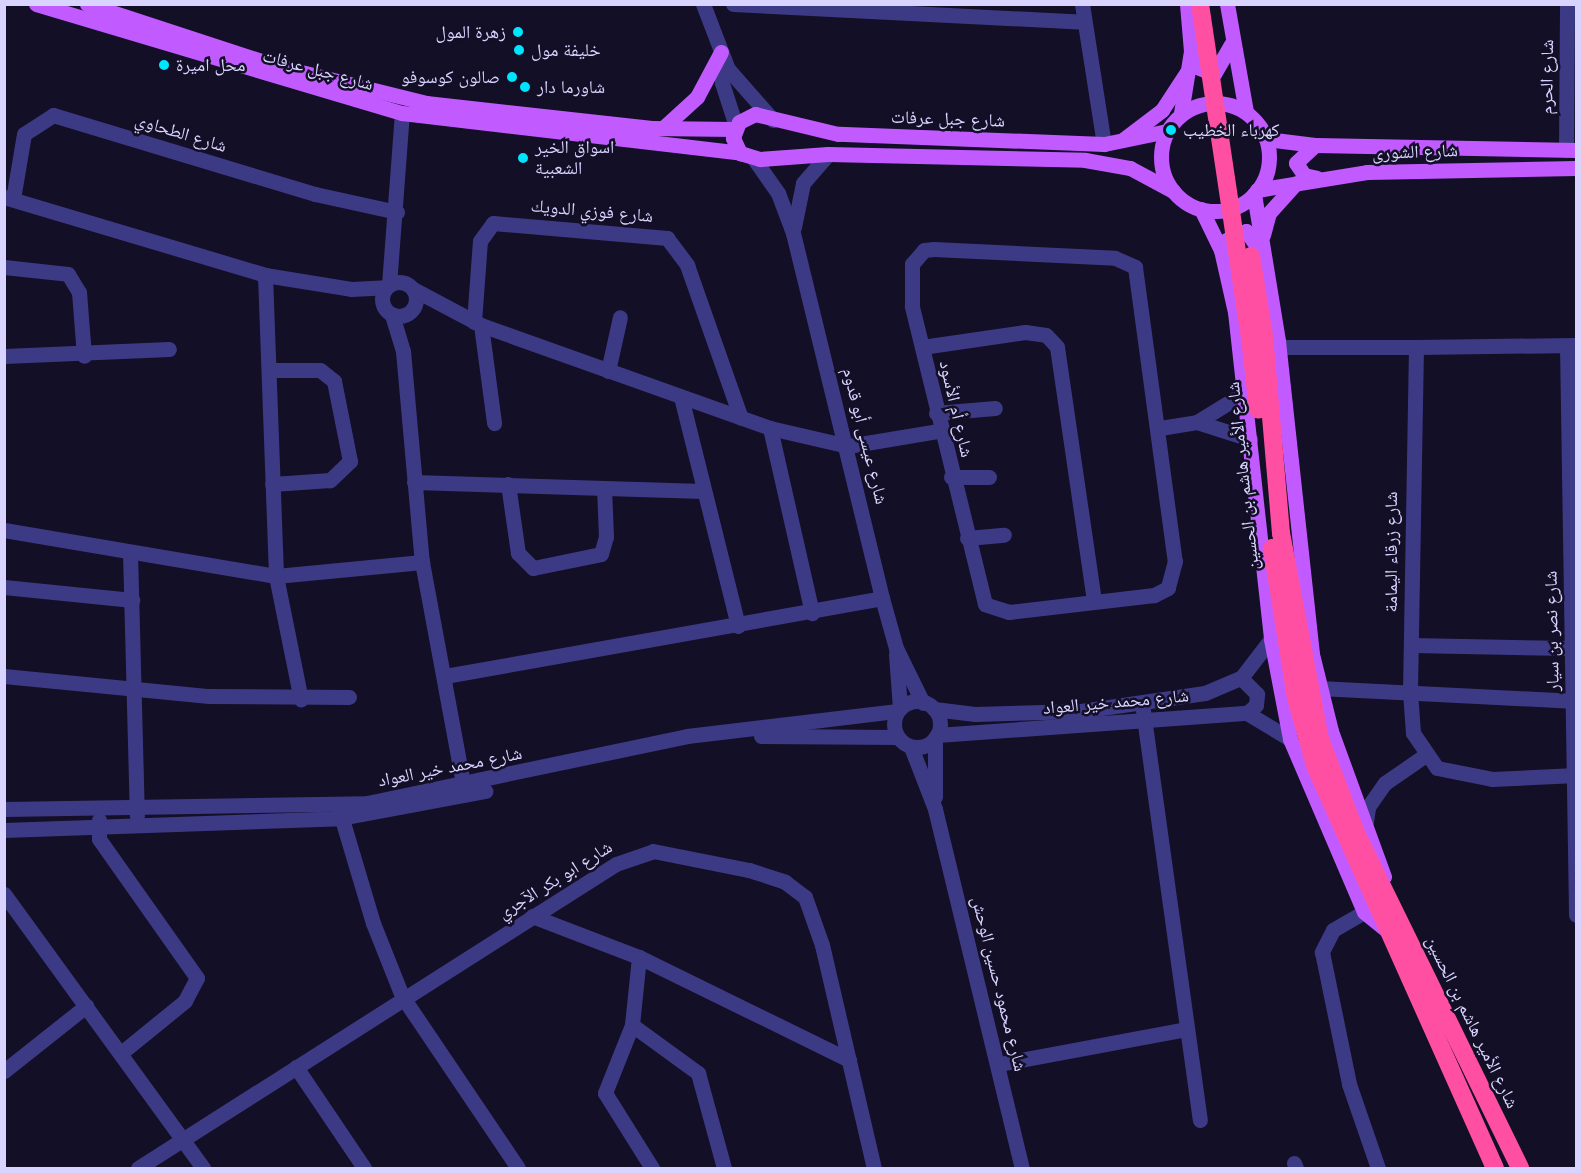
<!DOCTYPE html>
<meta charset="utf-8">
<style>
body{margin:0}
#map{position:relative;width:1581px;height:1173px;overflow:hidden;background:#130f26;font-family:Arial,"Noto Naskh Arabic",sans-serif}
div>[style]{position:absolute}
.minor>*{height:15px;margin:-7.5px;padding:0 7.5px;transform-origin:7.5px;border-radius:7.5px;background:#3d3a85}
.minor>.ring{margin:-7.5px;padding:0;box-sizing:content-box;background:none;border:15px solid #3d3a85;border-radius:50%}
.major>*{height:15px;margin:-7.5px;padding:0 7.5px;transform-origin:7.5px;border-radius:7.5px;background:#c25bff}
.major>.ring{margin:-7.5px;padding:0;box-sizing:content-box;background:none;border:15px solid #c25bff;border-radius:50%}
.highway>*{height:18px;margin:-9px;padding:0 9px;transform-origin:9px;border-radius:9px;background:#ff4fa3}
.highway-bridge>*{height:18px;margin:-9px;padding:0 9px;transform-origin:9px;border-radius:9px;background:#ff4fa3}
.dots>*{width:16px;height:16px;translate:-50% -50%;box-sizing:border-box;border:3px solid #130f26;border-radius:50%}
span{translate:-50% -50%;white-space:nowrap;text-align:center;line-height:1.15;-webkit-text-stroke:5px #130f26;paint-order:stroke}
.poi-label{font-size:18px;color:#d9d4ff}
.right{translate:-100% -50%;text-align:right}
.left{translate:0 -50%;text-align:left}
.street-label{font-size:18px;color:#d9d4ff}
.frame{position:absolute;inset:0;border:6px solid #d9d4ff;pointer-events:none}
</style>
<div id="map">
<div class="minor">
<i style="left:703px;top:4px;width:70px;rotate:69deg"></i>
<i style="left:728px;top:69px;width:68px;rotate:48.6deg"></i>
<i style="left:733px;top:4px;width:351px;rotate:2.9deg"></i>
<i style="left:1082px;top:4px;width:142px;rotate:81.1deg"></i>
<i style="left:722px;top:56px;width:27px;rotate:90deg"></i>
<i style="left:722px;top:83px;width:45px;rotate:72deg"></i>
<i style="left:1566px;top:150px;width:146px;rotate:-89.6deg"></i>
<i style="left:754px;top:159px;width:42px;rotate:54.8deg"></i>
<i style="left:778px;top:193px;width:43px;rotate:69.4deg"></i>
<i style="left:793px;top:233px;width:376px;rotate:76.3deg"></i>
<i style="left:882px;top:598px;width:52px;rotate:74.4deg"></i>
<i style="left:896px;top:648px;width:61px;rotate:63.9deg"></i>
<i style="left:4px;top:197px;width:272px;rotate:16.6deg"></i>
<i style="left:265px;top:275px;width:87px;rotate:9.2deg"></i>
<i style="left:351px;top:289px;width:35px;rotate:-3deg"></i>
<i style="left:13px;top:199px;width:66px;rotate:-80.4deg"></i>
<i style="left:24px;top:134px;width:35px;rotate:-33deg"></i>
<i style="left:53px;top:115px;width:274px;rotate:16.8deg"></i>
<i style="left:315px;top:194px;width:84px;rotate:12.4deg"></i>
<i style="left:794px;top:227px;width:45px;rotate:-78.4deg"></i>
<i style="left:803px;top:183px;width:38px;rotate:-49deg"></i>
<i style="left:934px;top:249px;width:181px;rotate:2.8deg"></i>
<i style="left:1115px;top:258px;width:22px;rotate:24deg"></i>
<i style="left:1135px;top:267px;width:297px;rotate:82.3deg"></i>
<i style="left:1175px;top:561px;width:28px;rotate:105deg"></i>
<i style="left:1168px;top:588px;width:16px;rotate:153deg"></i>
<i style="left:1154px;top:595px;width:146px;rotate:173.3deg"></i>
<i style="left:1009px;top:612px;width:25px;rotate:-162deg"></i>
<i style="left:985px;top:604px;width:307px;rotate:-103.8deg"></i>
<i style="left:912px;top:306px;width:42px;rotate:-90deg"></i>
<i style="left:912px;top:264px;width:18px;rotate:-49deg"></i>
<i style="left:924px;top:250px;width:10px;rotate:-6deg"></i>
<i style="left:4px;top:267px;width:64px;rotate:6.2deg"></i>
<i style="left:68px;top:274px;width:21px;rotate:59deg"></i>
<i style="left:79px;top:292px;width:64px;rotate:85.5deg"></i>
<i style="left:265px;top:275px;width:301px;rotate:87.9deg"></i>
<i style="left:276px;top:576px;width:126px;rotate:78.6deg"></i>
<i class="ring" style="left:382px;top:282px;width:19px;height:19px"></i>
<i style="left:389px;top:285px;width:172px;rotate:-85.7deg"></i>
<i style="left:413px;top:289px;width:77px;rotate:27.9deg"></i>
<i style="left:481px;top:325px;width:307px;rotate:19.6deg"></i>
<i style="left:770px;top:428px;width:80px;rotate:13deg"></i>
<i style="left:848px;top:446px;width:92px;rotate:-9.4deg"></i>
<i style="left:392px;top:315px;width:38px;rotate:73deg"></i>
<i style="left:403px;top:351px;width:212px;rotate:84.9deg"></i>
<i style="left:422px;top:562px;width:235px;rotate:79.5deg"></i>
<i style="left:474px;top:322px;width:81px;rotate:-85.8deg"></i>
<i style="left:480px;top:241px;width:22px;rotate:-54deg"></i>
<i style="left:493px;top:223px;width:175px;rotate:4.9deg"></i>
<i style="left:667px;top:238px;width:34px;rotate:53deg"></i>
<i style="left:687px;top:265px;width:162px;rotate:70.6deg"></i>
<i style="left:481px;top:325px;width:99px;rotate:82.4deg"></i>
<i style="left:1576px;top:345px;width:160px;rotate:179.3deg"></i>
<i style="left:1416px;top:347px;width:345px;rotate:91deg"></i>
<i style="left:1410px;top:692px;width:41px;rotate:85.8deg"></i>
<i style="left:1413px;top:733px;width:42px;rotate:55.6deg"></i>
<i style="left:1437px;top:768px;width:56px;rotate:11.3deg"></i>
<i style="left:1492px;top:779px;width:84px;rotate:-2.7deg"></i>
<i style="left:1567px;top:346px;width:569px;rotate:89.09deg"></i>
<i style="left:922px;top:347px;width:104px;rotate:-8.3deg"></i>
<i style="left:1025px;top:332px;width:21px;rotate:8deg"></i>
<i style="left:1046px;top:335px;width:16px;rotate:47deg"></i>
<i style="left:1057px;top:347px;width:257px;rotate:81.7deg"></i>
<i style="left:1279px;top:347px;width:137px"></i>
<i style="left:4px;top:356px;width:165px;rotate:-2.4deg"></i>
<i style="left:271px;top:370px;width:49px"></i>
<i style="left:320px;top:370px;width:18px;rotate:38deg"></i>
<i style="left:334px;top:381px;width:82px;rotate:78.7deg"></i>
<i style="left:350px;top:461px;width:28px;rotate:136deg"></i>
<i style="left:330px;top:480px;width:58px;rotate:176.1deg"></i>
<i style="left:608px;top:371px;width:55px;rotate:-77.5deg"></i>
<i style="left:681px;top:397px;width:236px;rotate:76deg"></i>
<i style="left:936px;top:413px;width:59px;rotate:-4.8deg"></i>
<i style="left:1197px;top:422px;width:56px;rotate:17.8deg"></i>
<i style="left:770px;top:428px;width:190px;rotate:77.2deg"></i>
<i style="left:1160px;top:428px;width:37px;rotate:-9deg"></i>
<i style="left:1197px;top:422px;width:55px;rotate:-31.7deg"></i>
<i style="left:951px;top:477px;width:38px"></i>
<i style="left:414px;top:482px;width:289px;rotate:1.8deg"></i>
<i style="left:508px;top:484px;width:70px;rotate:81.8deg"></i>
<i style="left:518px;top:553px;width:21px;rotate:45deg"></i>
<i style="left:533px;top:568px;width:69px;rotate:-11.6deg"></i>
<i style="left:601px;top:554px;width:18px;rotate:-74deg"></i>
<i style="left:606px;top:537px;width:49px;rotate:-92.3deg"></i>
<i style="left:4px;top:530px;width:276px;rotate:9.6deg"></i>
<i style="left:276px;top:576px;width:147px;rotate:-5.5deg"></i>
<i style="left:967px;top:538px;width:37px;rotate:-5deg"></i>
<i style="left:130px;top:552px;width:264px;rotate:88.5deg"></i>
<i style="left:4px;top:587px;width:129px;rotate:5.8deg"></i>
<i style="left:1411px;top:645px;width:160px;rotate:1.1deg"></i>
<i style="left:896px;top:654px;width:54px;rotate:85.8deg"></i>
<i style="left:4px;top:676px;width:206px;rotate:5.6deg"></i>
<i style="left:209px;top:696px;width:140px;rotate:0.4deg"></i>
<i style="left:445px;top:676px;width:444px;rotate:-10.1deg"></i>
<i style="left:1241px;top:678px;width:23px;rotate:45deg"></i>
<i style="left:1257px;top:694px;width:11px;rotate:95deg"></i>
<i style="left:1256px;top:705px;width:12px;rotate:138deg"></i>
<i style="left:1319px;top:688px;width:257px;rotate:2.9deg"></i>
<i class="ring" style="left:894px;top:701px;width:31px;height:31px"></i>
<i style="left:1142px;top:703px;width:421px;rotate:82.1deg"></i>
<i style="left:934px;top:709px;width:41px;rotate:7deg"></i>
<i style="left:975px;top:714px;width:106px;rotate:-1.6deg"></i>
<i style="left:1081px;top:711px;width:125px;rotate:-8.3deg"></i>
<i style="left:1205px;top:693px;width:39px;rotate:-23deg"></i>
<i style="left:1241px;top:678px;width:49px;rotate:-52.4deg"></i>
<i style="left:937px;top:735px;width:311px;rotate:-4.1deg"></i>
<i style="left:1247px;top:713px;width:50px;rotate:31.2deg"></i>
<i style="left:761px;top:736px;width:136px;rotate:0.4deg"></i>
<i style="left:935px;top:738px;width:59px;rotate:90deg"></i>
<i style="left:911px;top:747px;width:66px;rotate:68.8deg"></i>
<i style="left:935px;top:809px;width:369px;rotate:76.4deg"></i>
<i style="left:4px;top:809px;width:363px;rotate:-0.9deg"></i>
<i style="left:367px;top:803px;width:327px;rotate:-11.8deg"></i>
<i style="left:687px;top:736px;width:212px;rotate:-6.8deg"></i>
<i style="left:339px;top:809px;width:119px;rotate:73.4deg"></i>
<i style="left:373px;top:923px;width:79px;rotate:68.3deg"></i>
<i style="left:402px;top:996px;width:207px;rotate:56deg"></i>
<i style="left:99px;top:820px;width:19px;rotate:90deg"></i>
<i style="left:99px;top:839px;width:170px;rotate:54.8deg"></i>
<i style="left:197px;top:978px;width:26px;rotate:118deg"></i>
<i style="left:185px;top:1001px;width:82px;rotate:140.9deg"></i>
<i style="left:1366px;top:822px;width:15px;rotate:-82deg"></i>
<i style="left:1368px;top:807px;width:29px;rotate:-55deg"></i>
<i style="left:1385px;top:783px;width:47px;rotate:-34.7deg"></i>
<i style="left:4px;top:830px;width:337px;rotate:-2deg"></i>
<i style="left:341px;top:818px;width:147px;rotate:-10.6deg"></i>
<i style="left:4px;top:894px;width:339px;rotate:54deg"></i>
<i style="left:1364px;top:912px;width:36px;rotate:150deg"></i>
<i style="left:1333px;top:930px;width:25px;rotate:117deg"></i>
<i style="left:1322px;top:952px;width:135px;rotate:78.4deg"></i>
<i style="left:1349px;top:1084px;width:89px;rotate:71deg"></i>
<i style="left:532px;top:916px;width:115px;rotate:21deg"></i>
<i style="left:639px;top:957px;width:234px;rotate:26.1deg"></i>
<i style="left:639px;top:957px;width:68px;rotate:95.9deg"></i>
<i style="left:632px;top:1025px;width:73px;rotate:111.7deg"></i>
<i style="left:605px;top:1093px;width:89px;rotate:57.9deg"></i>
<i style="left:632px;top:1025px;width:82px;rotate:36deg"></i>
<i style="left:698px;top:1073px;width:98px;rotate:74.7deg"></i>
<i style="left:999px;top:1064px;width:190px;rotate:-10.6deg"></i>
<i style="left:296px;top:1067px;width:122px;rotate:56deg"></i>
<i style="left:4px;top:1071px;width:105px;rotate:-38.4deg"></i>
<i style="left:1294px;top:1163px;width:5px;rotate:68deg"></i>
<i style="left:138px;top:1168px;width:566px;rotate:-32.46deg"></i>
<i style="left:616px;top:864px;width:39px;rotate:-19deg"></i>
<i style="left:653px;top:851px;width:98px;rotate:11.2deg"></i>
<i style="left:749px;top:870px;width:38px;rotate:18deg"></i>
<i style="left:785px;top:882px;width:25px;rotate:37deg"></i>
<i style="left:805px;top:897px;width:51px;rotate:70.5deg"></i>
<i style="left:822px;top:945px;width:229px;rotate:76.9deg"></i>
</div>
<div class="major">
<i style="left:36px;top:4px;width:382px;rotate:16.6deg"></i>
<i style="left:402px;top:113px;width:340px;rotate:6.7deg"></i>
<i style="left:87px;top:4px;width:200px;rotate:18.1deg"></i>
<i style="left:277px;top:66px;width:154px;rotate:13.9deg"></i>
<i style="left:426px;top:103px;width:227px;rotate:6.3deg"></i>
<i style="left:652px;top:128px;width:82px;rotate:0.7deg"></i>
<i style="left:1227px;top:4px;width:110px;rotate:80deg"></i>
<i style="left:1191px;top:51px;width:17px;rotate:69deg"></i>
<i style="left:1197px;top:67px;width:18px;rotate:22deg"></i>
<i style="left:1214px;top:74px;width:34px;rotate:-60deg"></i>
<i class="ring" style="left:1161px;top:103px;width:93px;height:93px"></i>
<i style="left:1181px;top:113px;width:63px;rotate:-80.8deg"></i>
<i style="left:1191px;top:51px;width:47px;rotate:-94.9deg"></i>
<i style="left:663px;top:128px;width:46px;rotate:-42.4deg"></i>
<i style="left:697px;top:97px;width:51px;rotate:-61.9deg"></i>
<i style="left:1167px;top:131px;width:64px;rotate:168.3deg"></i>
<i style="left:1104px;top:144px;width:266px;rotate:-177.8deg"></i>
<i style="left:838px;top:134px;width:85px;rotate:-166.5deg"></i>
<i style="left:755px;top:114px;width:18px;rotate:153deg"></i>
<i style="left:739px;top:122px;width:17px;rotate:111deg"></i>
<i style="left:733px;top:138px;width:17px;rotate:65deg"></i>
<i style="left:740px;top:153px;width:21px;rotate:17deg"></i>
<i style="left:760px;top:159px;width:68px;rotate:-4.2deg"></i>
<i style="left:828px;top:154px;width:257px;rotate:1.3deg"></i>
<i style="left:1085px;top:160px;width:46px;rotate:10.1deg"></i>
<i style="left:1130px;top:168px;width:49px;rotate:28.1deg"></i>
<i style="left:1124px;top:139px;width:48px;rotate:-37.3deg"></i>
<i style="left:1162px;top:110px;width:45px;rotate:-56.7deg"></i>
<i style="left:1266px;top:139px;width:49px;rotate:7deg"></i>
<i style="left:1315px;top:145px;width:261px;rotate:1.1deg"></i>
<i style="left:1315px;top:145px;width:26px;rotate:137deg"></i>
<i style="left:1296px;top:163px;width:14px;rotate:56deg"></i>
<i style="left:1304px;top:175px;width:13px;rotate:13deg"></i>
<i style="left:1257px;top:190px;width:111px;rotate:-9.3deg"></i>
<i style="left:1367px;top:172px;width:209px;rotate:-1.1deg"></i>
<i style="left:1254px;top:194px;width:149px;rotate:80.7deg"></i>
<i style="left:1278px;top:341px;width:315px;rotate:83.8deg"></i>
<i style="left:1312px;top:654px;width:79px;rotate:76.1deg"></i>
<i style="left:1331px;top:731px;width:155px;rotate:70deg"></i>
<i style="left:1201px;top:209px;width:46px;rotate:64deg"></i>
<i style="left:1221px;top:250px;width:64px;rotate:77.3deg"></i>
<i style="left:1235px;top:312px;width:329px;rotate:83.7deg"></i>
<i style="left:1271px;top:639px;width:102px;rotate:79.2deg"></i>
<i style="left:1290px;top:739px;width:188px;rotate:66.8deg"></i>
<i style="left:1364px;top:912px;width:27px;rotate:39deg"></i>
<i style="left:1263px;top:235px;width:23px;rotate:-75deg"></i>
<i style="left:1269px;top:213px;width:40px;rotate:-48deg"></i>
<i style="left:1226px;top:240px;width:22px;rotate:-24deg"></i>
<i style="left:1246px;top:231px;width:27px;rotate:54deg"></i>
</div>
<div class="highway">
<i style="left:1264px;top:335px;width:199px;rotate:85.1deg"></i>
<i style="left:1281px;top:533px;width:210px;rotate:79.3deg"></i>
<i style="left:1320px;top:739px;width:101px;rotate:69deg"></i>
<i style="left:1356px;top:833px;width:373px;rotate:63.9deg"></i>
<i style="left:1250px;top:337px;width:73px;rotate:83.7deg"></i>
<i style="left:1272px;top:548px;width:152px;rotate:80.9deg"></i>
<i style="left:1296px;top:698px;width:73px;rotate:74.1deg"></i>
<i style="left:1316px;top:768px;width:438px;rotate:65.9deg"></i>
</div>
<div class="highway-bridge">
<i style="left:1200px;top:4px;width:337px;rotate:81.5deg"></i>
<i style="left:1251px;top:256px;width:80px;rotate:80.7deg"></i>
</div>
<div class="dots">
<i style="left:518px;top:32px;background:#00e5ff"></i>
<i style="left:519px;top:50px;background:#00e5ff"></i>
<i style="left:164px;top:65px;background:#00e5ff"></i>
<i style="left:512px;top:77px;background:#00e5ff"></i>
<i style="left:525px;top:87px;background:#00e5ff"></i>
<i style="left:1171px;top:130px;background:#00e5ff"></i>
<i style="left:523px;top:158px;background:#00e5ff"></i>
</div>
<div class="poi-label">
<span class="right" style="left:506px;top:32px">زهرة المول</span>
<span class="left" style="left:531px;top:50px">خليفة مول</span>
<span class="left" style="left:176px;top:65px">محل اميرة</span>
<span class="right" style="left:500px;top:77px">صالون كوسوفو</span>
<span class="left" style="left:537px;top:87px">شاورما دار</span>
<span class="left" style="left:1183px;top:130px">كهرباء الخطيب</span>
<span class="left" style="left:535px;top:158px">اسواق الخير<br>الشعبية</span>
</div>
<div class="street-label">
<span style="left:318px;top:70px;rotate:15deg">شارع جبل عرفات</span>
<span style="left:1547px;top:77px;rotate:-89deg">شارع الحرم</span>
<span style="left:948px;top:119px;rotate:2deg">شارع جبل عرفات</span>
<span style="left:181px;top:133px;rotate:17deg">شارع الطحاوي</span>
<span style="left:1415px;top:152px;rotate:-2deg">شارع الشورى</span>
<span style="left:592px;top:211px;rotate:5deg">شارع فوزي الدويك</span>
<span style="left:956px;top:409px;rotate:77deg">شارع أم الأسود</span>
<span style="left:865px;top:436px;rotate:76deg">شارع عيسى أبو قدوم</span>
<span style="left:1243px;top:476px;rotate:-96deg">شارع الأمير هاشم بن الحسين</span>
<span style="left:1391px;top:552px;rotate:-90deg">شارع زرقاء اليمامة</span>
<span style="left:1552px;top:631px;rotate:-91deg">شارع نصر بن سيار</span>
<span style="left:1116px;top:702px;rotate:-5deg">شارع محمد خير العواد</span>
<span style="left:450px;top:767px;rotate:-11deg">شارع محمد خير العواد</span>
<span style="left:555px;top:880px;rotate:-32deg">شارع ابو بكر الآجري</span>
<span style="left:999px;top:984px;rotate:76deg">شارع محمود حسين الوحش</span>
<span style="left:1472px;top:1022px;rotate:64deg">شارع الأمير هاشم بن الحسين</span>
</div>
<div class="frame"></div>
</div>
